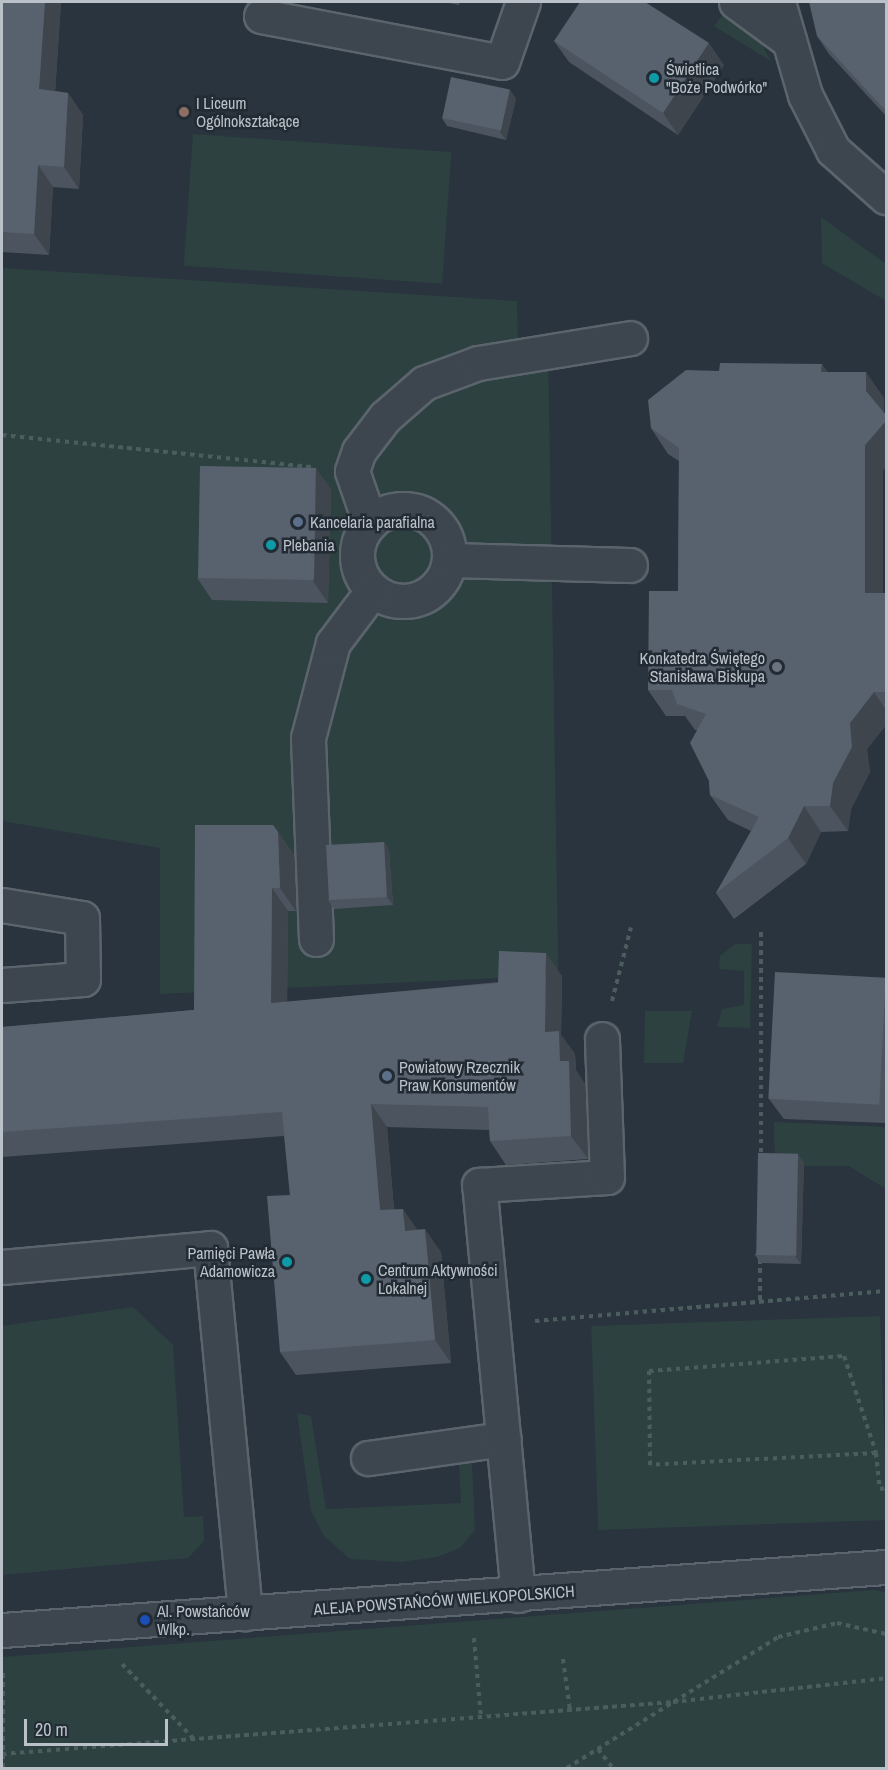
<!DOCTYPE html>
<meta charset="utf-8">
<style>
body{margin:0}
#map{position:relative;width:888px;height:1770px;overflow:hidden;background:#2a343e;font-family:"Archivo Narrow",sans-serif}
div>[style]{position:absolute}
.green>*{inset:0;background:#2c4140;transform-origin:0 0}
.path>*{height:4px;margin-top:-2px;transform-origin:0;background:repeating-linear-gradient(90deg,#4c5d5e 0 4.5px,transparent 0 9px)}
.roads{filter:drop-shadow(2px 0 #5b646c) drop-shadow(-2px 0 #5b646c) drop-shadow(0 2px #5b646c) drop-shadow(0 -2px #5b646c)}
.minor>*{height:33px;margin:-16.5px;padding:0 16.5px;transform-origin:16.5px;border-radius:16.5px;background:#3d464e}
.minor>.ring{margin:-16.5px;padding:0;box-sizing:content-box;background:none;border:33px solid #3d464e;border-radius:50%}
.wall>*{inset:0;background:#4c545f}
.shaded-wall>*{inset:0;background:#3e454d}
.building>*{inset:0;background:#58626e;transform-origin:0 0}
.dots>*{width:16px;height:16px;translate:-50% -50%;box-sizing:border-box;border:3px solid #222b34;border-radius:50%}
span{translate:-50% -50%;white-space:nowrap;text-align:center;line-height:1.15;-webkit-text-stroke:5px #222b34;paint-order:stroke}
.poi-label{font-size:16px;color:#bac1c9}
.left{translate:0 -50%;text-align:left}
.right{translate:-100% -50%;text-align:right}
.street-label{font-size:16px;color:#bac1c9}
.frame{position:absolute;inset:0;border:3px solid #bac1c9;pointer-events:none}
.scale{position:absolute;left:24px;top:1719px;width:144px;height:27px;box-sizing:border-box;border:3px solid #bac1c9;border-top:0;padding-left:8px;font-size:18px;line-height:21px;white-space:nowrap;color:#bac1c9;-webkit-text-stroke:4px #222b34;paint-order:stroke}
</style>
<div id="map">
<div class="green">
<i style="clip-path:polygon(726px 11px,759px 39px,771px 61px,714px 26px)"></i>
<i style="left:193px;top:134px;width:259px;height:132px;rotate:4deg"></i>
<i style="clip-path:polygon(821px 217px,886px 264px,886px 301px,822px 263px)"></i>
<i style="clip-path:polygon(2px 268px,517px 301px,518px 344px,548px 342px,559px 1015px,522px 977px,160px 994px,160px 848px,2px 821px)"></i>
<i style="clip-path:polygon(735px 944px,752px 944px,750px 1028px,717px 1027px,722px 1009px,744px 1005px,744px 971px,719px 969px,720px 956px)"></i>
<i style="clip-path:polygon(645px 1011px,692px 1011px,683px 1063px,644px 1063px)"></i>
<i style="clip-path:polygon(774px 1122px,886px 1127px,886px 1189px,849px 1166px,775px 1166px)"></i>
<i style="clip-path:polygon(133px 1307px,173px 1345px,184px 1517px,203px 1516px,204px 1541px,188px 1558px,2px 1575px,2px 1326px)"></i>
<i style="left:880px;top:1316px;width:204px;height:289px;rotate:88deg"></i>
<i style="clip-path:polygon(297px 1413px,311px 1416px,326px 1509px,461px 1503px,459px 1464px,472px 1462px,475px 1530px,460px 1548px,437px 1557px,401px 1562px,350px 1559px,324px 1536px,311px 1511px)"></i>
<i style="clip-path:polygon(873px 1590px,886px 1592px,886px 1768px,2px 1768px,2px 1657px)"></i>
</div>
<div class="path">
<i style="left:2px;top:435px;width:313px;rotate:5.9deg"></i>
<i style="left:761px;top:932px;width:223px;rotate:90deg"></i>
<i style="left:612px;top:1001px;width:76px;rotate:-75.6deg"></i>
<i style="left:760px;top:1300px;width:41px;rotate:-90deg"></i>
<i style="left:535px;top:1321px;width:352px;rotate:-4.9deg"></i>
<i style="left:876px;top:1453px;width:226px;rotate:177deg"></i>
<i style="left:650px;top:1465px;width:94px;rotate:-90.6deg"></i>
<i style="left:649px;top:1371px;width:196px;rotate:-4.4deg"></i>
<i style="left:844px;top:1356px;width:102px;rotate:71.7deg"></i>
<i style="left:876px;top:1453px;width:36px;rotate:84deg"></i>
<i style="left:880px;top:1489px;width:6px;rotate:-9deg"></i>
<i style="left:474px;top:1638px;width:80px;rotate:85deg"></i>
<i style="left:563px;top:1659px;width:51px;rotate:82.2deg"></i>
<i style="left:122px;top:1664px;width:104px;rotate:46.2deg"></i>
<i style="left:598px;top:1749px;width:24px;rotate:52deg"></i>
<i style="left:2px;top:1754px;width:673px;rotate:-4.43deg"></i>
<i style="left:673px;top:1702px;width:214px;rotate:-6.4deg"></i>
<i style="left:3px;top:1768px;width:97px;rotate:-90deg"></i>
<i style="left:567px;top:1768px;width:248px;rotate:-31.8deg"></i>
<i style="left:778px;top:1637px;width:61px;rotate:-13.3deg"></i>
<i style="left:837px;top:1623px;width:50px;rotate:12.7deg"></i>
</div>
<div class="roads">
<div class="minor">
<i style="left:736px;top:2px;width:66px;rotate:36.3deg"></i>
<i style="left:778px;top:2px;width:97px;rotate:73.8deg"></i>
<i style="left:805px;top:95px;width:62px;rotate:63deg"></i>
<i style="left:833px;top:150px;width:71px;rotate:41.6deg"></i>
<i style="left:261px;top:16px;width:245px;rotate:10.8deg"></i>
<i style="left:502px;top:62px;width:64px;rotate:-70.7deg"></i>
<i class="ring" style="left:357px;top:509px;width:59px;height:59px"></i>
<i style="left:370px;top:523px;width:55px;rotate:-109.1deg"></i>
<i style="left:352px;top:471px;width:21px;rotate:-71deg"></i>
<i style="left:359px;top:451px;width:43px;rotate:-52.6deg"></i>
<i style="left:385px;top:417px;width:52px;rotate:-41.1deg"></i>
<i style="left:424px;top:383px;width:58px;rotate:-20.3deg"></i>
<i style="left:478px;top:363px;width:154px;rotate:-9.3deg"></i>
<i style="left:450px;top:560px;width:180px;rotate:1.6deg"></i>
<i style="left:2px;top:905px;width:81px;rotate:9.2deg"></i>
<i style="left:82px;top:918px;width:61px;rotate:89.1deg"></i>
<i style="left:83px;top:979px;width:81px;rotate:175.8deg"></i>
<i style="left:316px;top:939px;width:201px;rotate:-92.3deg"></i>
<i style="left:308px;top:738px;width:98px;rotate:-75.3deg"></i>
<i style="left:333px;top:643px;width:66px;rotate:-53deg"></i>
<i style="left:2px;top:1267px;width:209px;rotate:-5.2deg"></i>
<i style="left:210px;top:1248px;width:367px;rotate:84.5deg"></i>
<i style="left:368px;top:1458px;width:137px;rotate:-8deg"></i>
<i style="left:518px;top:1595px;width:412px;rotate:-95.4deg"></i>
<i style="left:479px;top:1185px;width:128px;rotate:-3.6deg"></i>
<i style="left:607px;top:1177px;width:138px;rotate:-92.1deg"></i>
<i style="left:2px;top:1630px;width:886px;rotate:-4.08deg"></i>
</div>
</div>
<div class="wall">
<i style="clip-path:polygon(2px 2px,61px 2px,55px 91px,68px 93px,83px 115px,79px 189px,53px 187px,49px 255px,2px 252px)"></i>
<i style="clip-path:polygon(444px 2px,460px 2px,459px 5px)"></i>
<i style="clip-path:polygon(886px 2px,886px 116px,829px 54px,817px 36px)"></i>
<i style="clip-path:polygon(554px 41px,724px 65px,678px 135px,569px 62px)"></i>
<i style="clip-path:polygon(510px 90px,516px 99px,506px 140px,447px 126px,442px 118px)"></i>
<i style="clip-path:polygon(719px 371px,828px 372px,884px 398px,884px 412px,886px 415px,886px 467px,883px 470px,883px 593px,886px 593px,886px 725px,867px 749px,870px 772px,851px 809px,848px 831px,821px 832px,806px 864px,734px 919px,716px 893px,751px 831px,728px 820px,710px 795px,709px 781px,697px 730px,695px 730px,685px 716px,666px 716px,648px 690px,678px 591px,679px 461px,668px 454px,651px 428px)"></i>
<i style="clip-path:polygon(331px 489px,328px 603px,212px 600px,197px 578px)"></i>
<i style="clip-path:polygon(273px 825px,294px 855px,296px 911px,288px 911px,287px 1002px,562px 976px,561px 1035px,575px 1054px,576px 1070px,585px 1084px,588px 1159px,506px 1165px,490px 1141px,489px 1130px,387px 1127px,394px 1209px,417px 1230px,441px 1252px,451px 1363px,296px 1375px,280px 1352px,290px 1195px,284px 1136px,2px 1157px,2px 1027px,194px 1010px)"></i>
<i style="clip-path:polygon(384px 842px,389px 850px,393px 905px,334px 909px,328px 900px)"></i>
<i style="clip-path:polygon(886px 977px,886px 1123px,784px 1119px,769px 1099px)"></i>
<i style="clip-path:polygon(798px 1154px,804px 1163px,801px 1264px,761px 1263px,755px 1255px)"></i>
</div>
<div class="shaded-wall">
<i style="clip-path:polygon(45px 2px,61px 2px,54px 111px,39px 89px)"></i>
<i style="clip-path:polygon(709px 43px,724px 65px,678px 135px,663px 113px)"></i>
<i style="clip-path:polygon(510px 90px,516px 99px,506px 140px,500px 132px)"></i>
<i style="clip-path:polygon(68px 93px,83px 115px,79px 189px,64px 167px)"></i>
<i style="clip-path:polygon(38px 165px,53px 187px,49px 255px,34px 234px)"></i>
<i style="clip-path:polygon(822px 364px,840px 389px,821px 372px)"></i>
<i style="clip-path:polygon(866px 372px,884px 398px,884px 416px,866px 391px)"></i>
<i style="clip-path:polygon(886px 421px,886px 467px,883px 470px,883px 619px,865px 593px,865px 445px)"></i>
<i style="clip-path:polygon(316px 468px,331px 489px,328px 603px,313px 581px)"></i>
<i style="clip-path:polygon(874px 692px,886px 710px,886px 725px,867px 749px,870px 772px,851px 809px,848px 831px,830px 806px,833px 783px,850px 723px)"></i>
<i style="clip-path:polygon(804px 806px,821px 832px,806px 864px,788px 838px)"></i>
<i style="clip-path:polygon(278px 832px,294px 855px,296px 911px,280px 888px)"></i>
<i style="clip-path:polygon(384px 842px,389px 850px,393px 905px,387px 897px)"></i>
<i style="clip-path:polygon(272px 888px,288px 911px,287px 1026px,271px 1003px)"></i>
<i style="clip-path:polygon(546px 953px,562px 976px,561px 1035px,575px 1054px,576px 1070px,585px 1084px,588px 1159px,571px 1136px,560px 1061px,545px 1032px)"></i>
<i style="clip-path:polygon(371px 1104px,387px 1127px,396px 1233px,380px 1210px)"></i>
<i style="clip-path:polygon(798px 1154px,804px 1163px,801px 1264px,795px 1256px)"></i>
<i style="clip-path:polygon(403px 1209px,419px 1232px,405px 1231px)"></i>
<i style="clip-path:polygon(425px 1229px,441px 1252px,451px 1363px,435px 1340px)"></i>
</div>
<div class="building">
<i style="clip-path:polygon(2px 2px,45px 2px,39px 89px,68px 93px,64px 167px,38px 165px,34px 234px,2px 232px)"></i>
<i style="clip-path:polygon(580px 2px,645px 2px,709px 43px,663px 113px,554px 41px)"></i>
<i style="clip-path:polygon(809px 2px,886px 2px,886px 111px,817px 36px)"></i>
<i style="left:451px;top:77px;width:60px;height:42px;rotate:12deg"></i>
<i style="clip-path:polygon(720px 363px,822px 364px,821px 372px,866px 372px,866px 391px,886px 415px,886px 421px,865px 445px,865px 593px,886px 593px,886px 692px,874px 692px,850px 723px,852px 747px,833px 783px,830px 806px,804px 806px,788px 838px,716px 893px,759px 817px,710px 795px,709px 781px,690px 743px,706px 714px,677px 704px,672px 690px,648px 690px,649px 591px,678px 591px,679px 448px,651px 428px,648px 400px,686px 370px,719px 371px)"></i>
<i style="left:200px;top:466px;width:116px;height:112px;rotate:1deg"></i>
<i style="clip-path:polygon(195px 825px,273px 825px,278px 832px,280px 888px,272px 888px,271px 1003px,498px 983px,499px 951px,546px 953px,545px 1032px,559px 1031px,560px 1061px,569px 1061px,571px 1136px,490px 1141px,488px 1107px,371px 1104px,380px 1210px,403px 1209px,405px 1231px,425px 1229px,435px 1340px,280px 1352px,267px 1196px,290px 1195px,282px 1112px,2px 1132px,2px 1027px,194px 1010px)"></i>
<i style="left:384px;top:842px;width:55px;height:58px;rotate:87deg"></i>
<i style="left:775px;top:972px;width:111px;height:127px;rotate:3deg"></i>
<i style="left:758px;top:1153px;width:40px;height:102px;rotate:1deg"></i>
</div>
<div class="dots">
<i style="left:654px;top:78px;background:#0f9aa8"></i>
<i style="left:184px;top:112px;background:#8d6e63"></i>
<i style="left:298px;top:522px;background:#5c6f8a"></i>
<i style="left:271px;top:545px;background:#0f9aa8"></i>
<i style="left:777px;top:667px;background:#6b7280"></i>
<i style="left:387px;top:1076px;background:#5c6f8a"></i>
<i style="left:287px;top:1262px;background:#0f9aa8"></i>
<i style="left:366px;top:1279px;background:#0f9aa8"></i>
<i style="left:145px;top:1620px;background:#1a4fb4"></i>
</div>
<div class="poi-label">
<span class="left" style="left:666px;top:78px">Świetlica<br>"Boże Podwórko"</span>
<span class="left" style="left:196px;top:112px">I Liceum<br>Ogólnokształcące</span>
<span class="left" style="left:310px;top:522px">Kancelaria parafialna</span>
<span class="left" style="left:283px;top:545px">Plebania</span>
<span class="right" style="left:765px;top:667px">Konkatedra Świętego<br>Stanisława Biskupa</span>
<span class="left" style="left:399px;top:1076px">Powiatowy Rzecznik<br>Praw Konsumentów</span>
<span class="right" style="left:275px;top:1262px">Pamięci Pawła<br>Adamowicza</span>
<span class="left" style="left:378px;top:1279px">Centrum Aktywności<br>Lokalnej</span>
<span class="left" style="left:157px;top:1620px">Al. Powstańców<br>Wlkp.</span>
</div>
<div class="street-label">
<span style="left:444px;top:1600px;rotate:-4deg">ALEJA POWSTAŃCÓW WIELKOPOLSKICH</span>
</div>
<div class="frame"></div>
<div class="scale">20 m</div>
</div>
